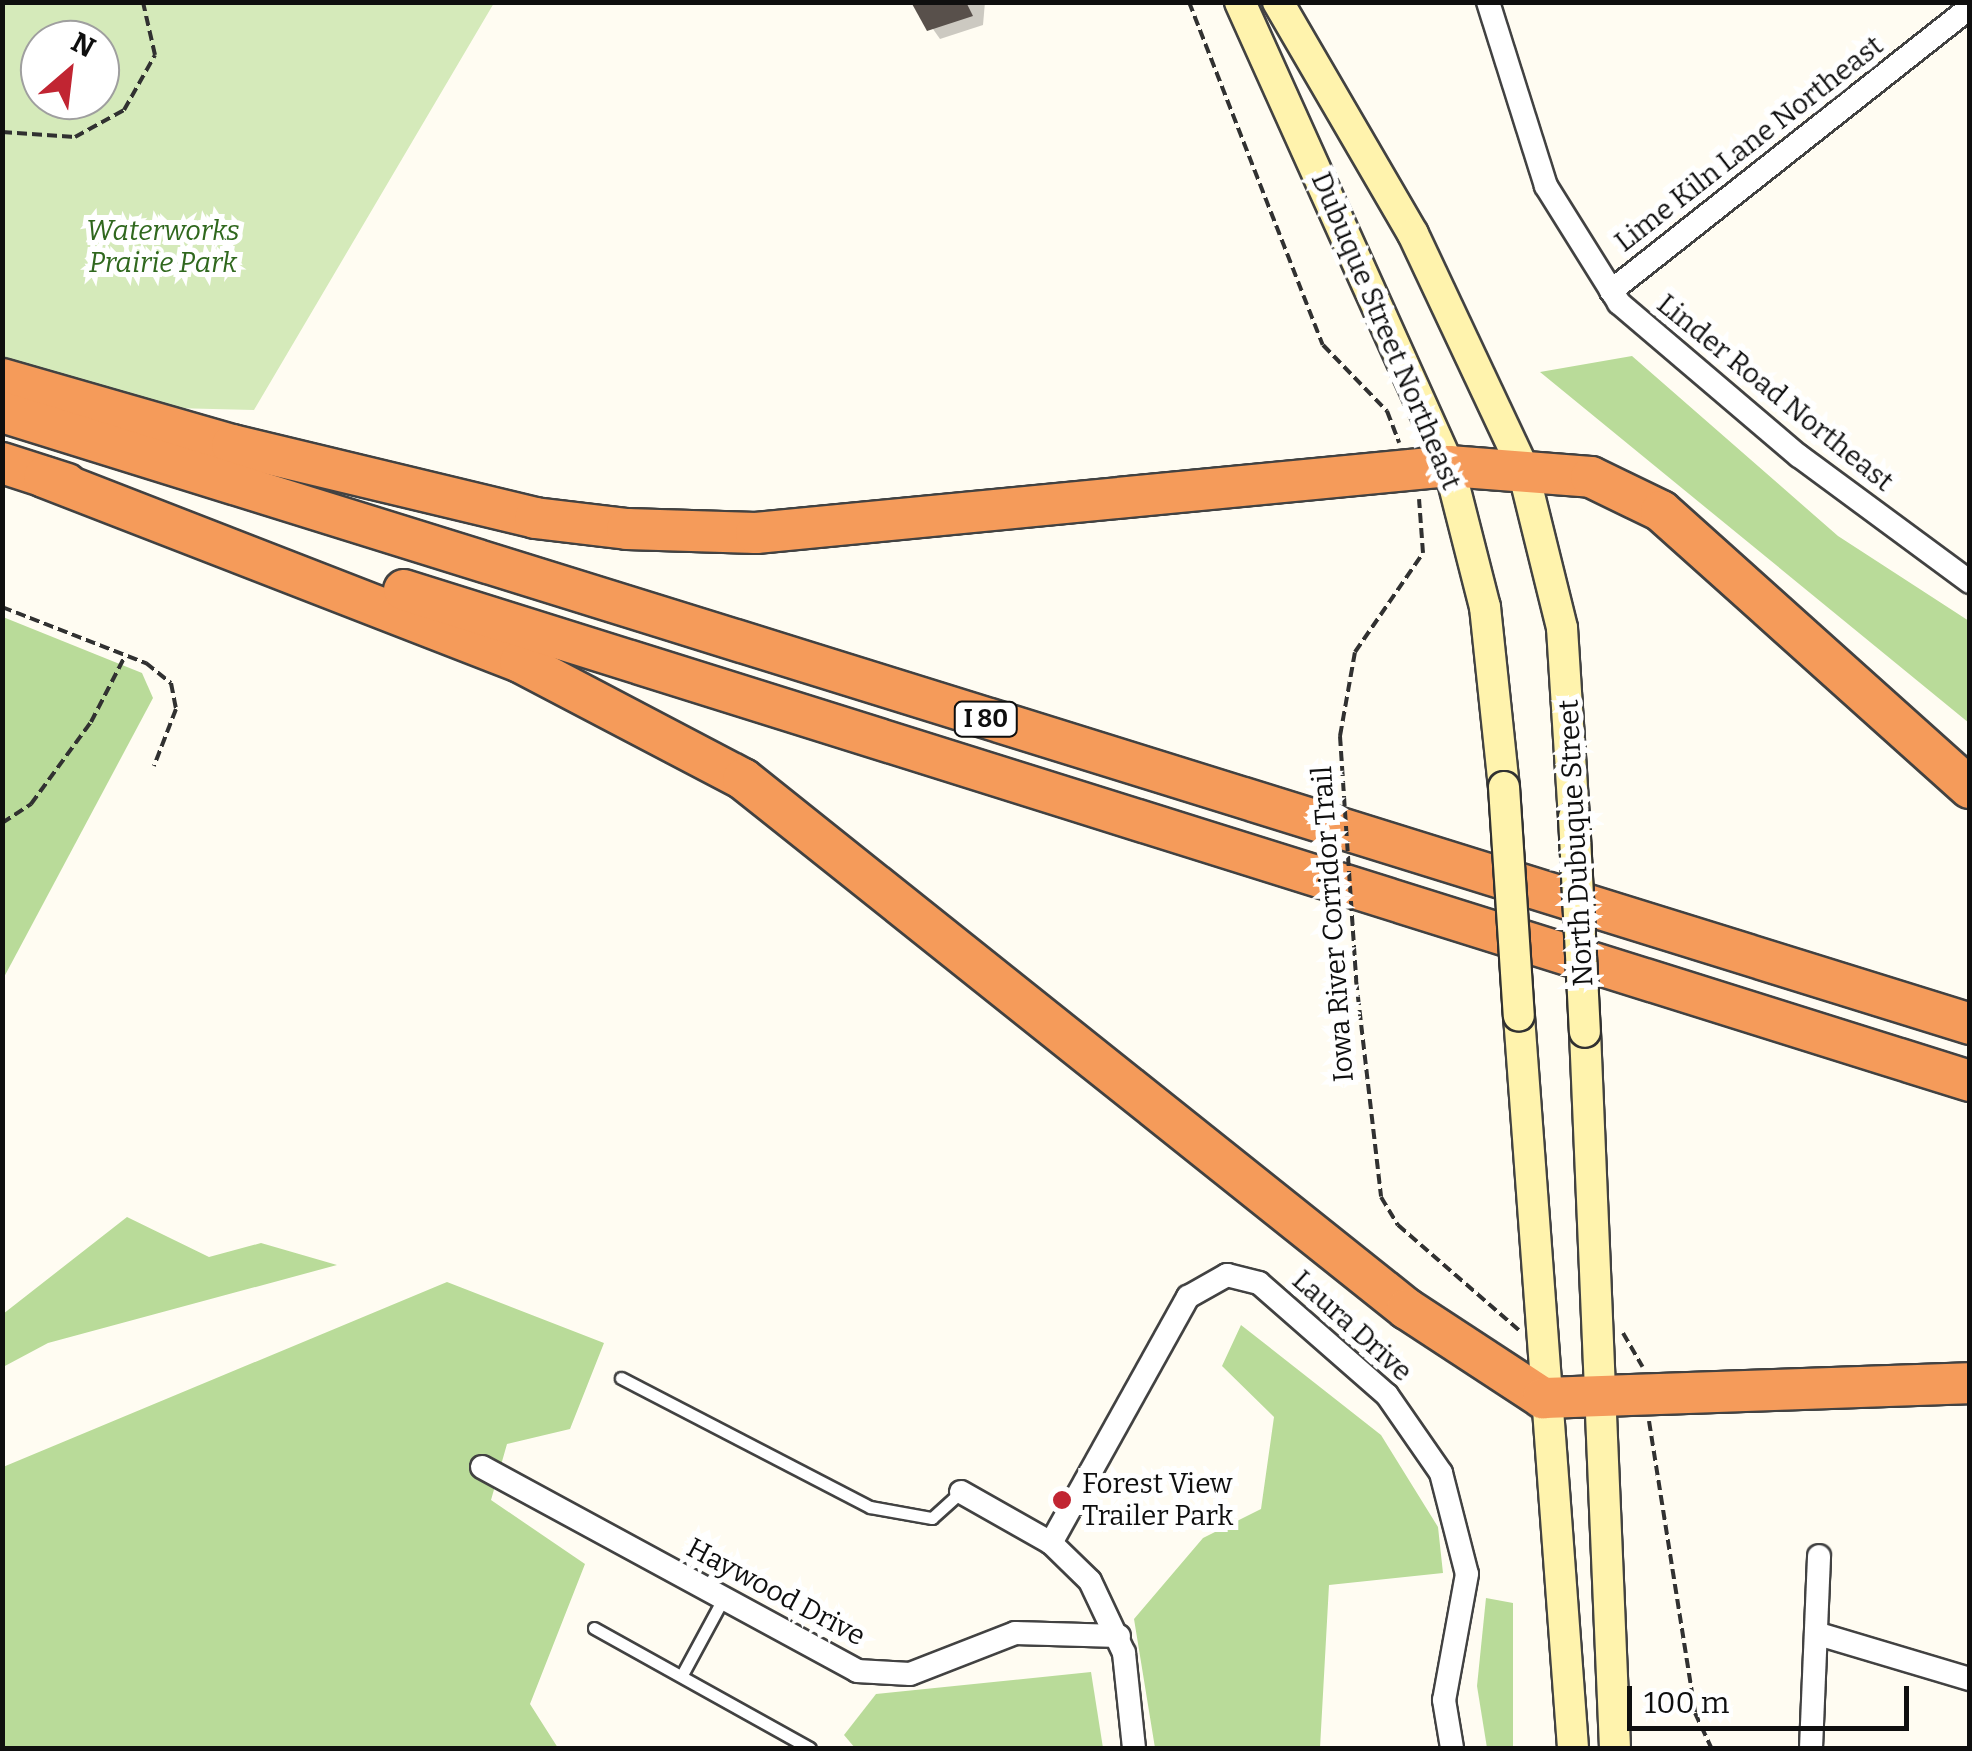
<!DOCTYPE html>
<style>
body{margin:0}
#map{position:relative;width:1972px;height:1751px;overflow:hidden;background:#fffcf2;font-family:Bitter,serif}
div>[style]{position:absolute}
.green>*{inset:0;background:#d5eaba}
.forest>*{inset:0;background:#b9db99}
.shadow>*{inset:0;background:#0003}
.building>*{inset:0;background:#58504b}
.path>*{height:4px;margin-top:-2px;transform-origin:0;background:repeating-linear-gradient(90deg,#313131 0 10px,transparent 0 15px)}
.roads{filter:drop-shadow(2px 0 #424242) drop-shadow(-2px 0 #424242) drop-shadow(0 2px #424242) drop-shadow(0 -2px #424242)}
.lane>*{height:11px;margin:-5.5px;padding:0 5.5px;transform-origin:5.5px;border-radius:5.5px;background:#fff}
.street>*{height:22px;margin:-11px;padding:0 11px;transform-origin:11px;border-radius:11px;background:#fff}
.secondary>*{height:30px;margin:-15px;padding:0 15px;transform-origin:15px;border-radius:15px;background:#fff3ad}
.highway>*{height:40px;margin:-20px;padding:0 20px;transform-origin:20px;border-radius:20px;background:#f59b5a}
.path-bridge>*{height:4px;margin-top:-2px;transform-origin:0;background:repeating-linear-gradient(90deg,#313131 0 10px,transparent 0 15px)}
.bridges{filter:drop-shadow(2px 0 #313131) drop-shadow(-2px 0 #313131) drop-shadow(0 2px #313131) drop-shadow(0 -2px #313131)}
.secondary-bridge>*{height:30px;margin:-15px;padding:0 15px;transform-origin:15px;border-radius:15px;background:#fff3ad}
.dots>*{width:28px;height:28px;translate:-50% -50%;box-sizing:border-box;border:5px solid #fff;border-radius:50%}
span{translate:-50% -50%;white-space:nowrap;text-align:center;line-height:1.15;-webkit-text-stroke:10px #fff;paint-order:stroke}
.shield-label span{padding:2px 8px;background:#fff;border:2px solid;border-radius:8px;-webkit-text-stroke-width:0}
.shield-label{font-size:25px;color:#0f0f0f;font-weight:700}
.street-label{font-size:28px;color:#0f0f0f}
.park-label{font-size:28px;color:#30681e;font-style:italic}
.poi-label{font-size:28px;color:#0f0f0f}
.left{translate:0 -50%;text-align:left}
.frame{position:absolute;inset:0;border:5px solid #0f0f0f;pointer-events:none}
.north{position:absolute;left:20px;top:20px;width:100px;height:100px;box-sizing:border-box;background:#fff;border:2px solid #9f9f9f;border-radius:50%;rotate:28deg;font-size:28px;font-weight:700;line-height:40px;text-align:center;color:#0f0f0f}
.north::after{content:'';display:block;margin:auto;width:35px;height:45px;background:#c12532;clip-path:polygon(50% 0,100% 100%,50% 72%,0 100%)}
.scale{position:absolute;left:1627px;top:1686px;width:282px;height:45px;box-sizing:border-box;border:5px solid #0f0f0f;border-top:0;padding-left:12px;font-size:30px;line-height:35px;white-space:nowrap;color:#0f0f0f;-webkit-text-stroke:8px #fff;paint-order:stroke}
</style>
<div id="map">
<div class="green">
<i style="clip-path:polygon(evenodd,3px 3px,494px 3px,254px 410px,90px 406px,3px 377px,3px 3px,40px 40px,100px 40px,100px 100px,40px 100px,40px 40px)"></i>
</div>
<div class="forest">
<i style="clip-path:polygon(1632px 356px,1838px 536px,1969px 621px,1969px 723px,1540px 372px)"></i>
<i style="clip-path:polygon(3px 617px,142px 673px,153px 698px,3px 979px)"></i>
<i style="clip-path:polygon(127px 1217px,209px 1257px,261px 1243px,337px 1265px,48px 1343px,3px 1367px,3px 1314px)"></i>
<i style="clip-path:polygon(447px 1282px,604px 1343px,570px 1429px,507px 1444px,491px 1500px,585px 1564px,530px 1704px,558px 1748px,3px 1748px,3px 1467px)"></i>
<i style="clip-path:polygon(1241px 1325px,1381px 1435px,1438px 1527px,1443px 1573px,1329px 1585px,1320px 1748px,1155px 1748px,1134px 1619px,1203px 1538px,1261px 1509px,1274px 1417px,1222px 1366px)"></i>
<i style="clip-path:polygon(1486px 1598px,1513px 1603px,1513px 1748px,1487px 1748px,1477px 1686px)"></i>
<i style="clip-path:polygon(1091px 1672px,1103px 1748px,855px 1748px,844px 1735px,876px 1694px)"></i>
</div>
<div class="shadow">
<i style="clip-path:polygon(914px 2px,985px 2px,983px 25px,940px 39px)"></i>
</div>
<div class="building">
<i style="clip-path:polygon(911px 2px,966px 2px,973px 16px,927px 31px)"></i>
</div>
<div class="path">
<i style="left:1189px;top:2px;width:368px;rotate:68.7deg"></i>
<i style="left:1323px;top:345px;width:92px;rotate:45.9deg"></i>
<i style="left:1387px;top:411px;width:34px;rotate:69deg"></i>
<i style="left:2px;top:132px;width:73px;rotate:3.9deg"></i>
<i style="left:75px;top:137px;width:56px;rotate:-28.9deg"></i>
<i style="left:124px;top:110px;width:63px;rotate:-60.6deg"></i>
<i style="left:155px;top:55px;width:54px;rotate:-102.8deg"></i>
<i style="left:2px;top:607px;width:155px;rotate:21.3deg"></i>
<i style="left:146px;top:663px;width:32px;rotate:39deg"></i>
<i style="left:171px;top:683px;width:26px;rotate:79deg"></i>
<i style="left:176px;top:709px;width:61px;rotate:111.1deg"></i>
<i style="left:1340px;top:736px;width:85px;rotate:-79.9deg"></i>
<i style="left:1355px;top:652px;width:120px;rotate:-55.5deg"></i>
<i style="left:1423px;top:553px;width:54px;rotate:-94.2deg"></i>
<i style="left:2px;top:823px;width:35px;rotate:-33deg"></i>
<i style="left:31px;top:804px;width:102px;rotate:-53.8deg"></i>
<i style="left:91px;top:722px;width:74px;rotate:-62.7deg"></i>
<i style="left:1356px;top:980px;width:218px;rotate:83.4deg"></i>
<i style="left:1381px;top:1197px;width:33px;rotate:59deg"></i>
<i style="left:1398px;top:1225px;width:160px;rotate:41deg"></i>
<i style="left:1623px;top:1333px;width:39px;rotate:60deg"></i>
<i style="left:1649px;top:1421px;width:296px;rotate:81deg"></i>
<i style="left:1695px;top:1713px;width:38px;rotate:65deg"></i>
</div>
<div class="roads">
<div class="lane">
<i style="left:621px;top:1378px;width:280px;rotate:27.4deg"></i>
<i style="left:870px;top:1507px;width:63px;rotate:10.1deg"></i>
<i style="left:932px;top:1518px;width:39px;rotate:-42deg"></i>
<i style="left:594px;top:1628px;width:247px;rotate:29.1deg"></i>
<i style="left:683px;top:1673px;width:84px;rotate:-61.6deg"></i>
</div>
<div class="street">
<i style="left:1488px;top:2px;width:193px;rotate:72.5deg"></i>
<i style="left:1546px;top:186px;width:138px;rotate:58deg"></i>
<i style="left:1619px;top:303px;width:236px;rotate:40.4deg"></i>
<i style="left:1799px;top:456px;width:212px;rotate:36.4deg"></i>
<i style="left:1611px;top:291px;width:458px;rotate:-38.3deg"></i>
<i style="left:482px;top:1467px;width:427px;rotate:28.5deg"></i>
<i style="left:857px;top:1671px;width:53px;rotate:3.2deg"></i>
<i style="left:910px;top:1674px;width:113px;rotate:-21.3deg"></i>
<i style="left:1015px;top:1633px;width:104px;rotate:1.7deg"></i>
<i style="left:961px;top:1492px;width:103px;rotate:29.5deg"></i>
<i style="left:1051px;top:1543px;width:54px;rotate:44.3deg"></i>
<i style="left:1090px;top:1581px;width:80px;rotate:64.7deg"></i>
<i style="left:1124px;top:1653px;width:96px;rotate:84deg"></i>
<i style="left:1051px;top:1543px;width:282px;rotate:-60.9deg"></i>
<i style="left:1188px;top:1297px;width:45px;rotate:-29.4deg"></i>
<i style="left:1227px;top:1275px;width:33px;rotate:14deg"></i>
<i style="left:1259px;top:1283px;width:170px;rotate:41.2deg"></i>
<i style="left:1387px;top:1395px;width:95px;rotate:55.3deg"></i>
<i style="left:1441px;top:1473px;width:104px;rotate:75.6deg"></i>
<i style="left:1467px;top:1574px;width:128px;rotate:100.3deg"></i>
<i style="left:1444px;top:1700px;width:49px;rotate:80.5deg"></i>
<i style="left:1822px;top:1635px;width:154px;rotate:16.6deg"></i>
<i style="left:1811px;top:1748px;width:192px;rotate:-87.6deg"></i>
</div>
<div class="secondary">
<i style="left:1240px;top:2px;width:509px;rotate:65.75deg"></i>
<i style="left:1449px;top:466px;width:146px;rotate:75.7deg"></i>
<i style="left:1485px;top:607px;width:181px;rotate:84deg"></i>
<i style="left:1278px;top:2px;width:268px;rotate:59.8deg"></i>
<i style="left:1413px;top:234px;width:256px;rotate:64.8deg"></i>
<i style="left:1522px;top:466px;width:167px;rotate:76.1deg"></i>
<i style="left:1562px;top:628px;width:189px;rotate:86.4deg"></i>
<i style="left:1519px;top:1016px;width:734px;rotate:85.78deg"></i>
<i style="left:1585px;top:1032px;width:717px;rotate:87.6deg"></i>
</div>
<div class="highway">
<i style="left:2px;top:379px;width:239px;rotate:16deg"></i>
<i style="left:232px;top:445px;width:312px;rotate:13.5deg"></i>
<i style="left:535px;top:518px;width:93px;rotate:6.8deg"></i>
<i style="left:627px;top:529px;width:129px;rotate:1.8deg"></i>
<i style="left:756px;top:533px;width:696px;rotate:-5.52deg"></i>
<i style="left:1449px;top:466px;width:142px;rotate:4.4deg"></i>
<i style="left:1591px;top:477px;width:78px;rotate:25.9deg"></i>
<i style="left:1661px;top:511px;width:415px;rotate:41.9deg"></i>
<i style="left:2px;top:412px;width:2061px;rotate:17.27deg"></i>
<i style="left:2px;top:463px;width:68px;rotate:17.9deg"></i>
<i style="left:44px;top:477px;width:511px;rotate:21.24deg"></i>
<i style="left:520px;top:662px;width:252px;rotate:27.7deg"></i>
<i style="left:743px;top:779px;width:850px;rotate:38.6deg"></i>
<i style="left:1407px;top:1309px;width:163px;rotate:33.2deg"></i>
<i style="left:1543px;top:1398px;width:427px;rotate:-2deg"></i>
<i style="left:404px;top:590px;width:1641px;rotate:17.41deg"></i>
</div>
</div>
<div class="path-bridge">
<i style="left:1340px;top:736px;width:245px;rotate:86.2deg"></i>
</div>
<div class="bridges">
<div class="secondary-bridge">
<i style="left:1504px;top:787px;width:229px;rotate:86.3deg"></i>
<i style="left:1574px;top:817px;width:215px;rotate:87.1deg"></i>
</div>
</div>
<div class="dots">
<i style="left:1062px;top:1500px;background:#c12532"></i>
</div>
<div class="shield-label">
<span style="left:986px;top:719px">I 80</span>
</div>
<div class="street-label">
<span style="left:1749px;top:144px;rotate:-38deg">Lime Kiln Lane Northeast</span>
<span style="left:1386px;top:331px;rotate:67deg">Dubuque Street Northeast</span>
<span style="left:1775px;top:393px;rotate:39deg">Linder Road Northeast</span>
<span style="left:1576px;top:843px;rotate:-93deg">North Dubuque Street</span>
<span style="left:1333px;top:924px;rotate:-94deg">Iowa River Corridor Trail</span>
<span style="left:1352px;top:1326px;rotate:42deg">Laura Drive</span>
<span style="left:776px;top:1592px;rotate:28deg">Haywood Drive</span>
</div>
<div class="park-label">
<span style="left:163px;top:247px">Waterworks<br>Prairie Park</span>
</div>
<div class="poi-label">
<span class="left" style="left:1082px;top:1500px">Forest View<br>Trailer Park</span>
</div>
<div class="frame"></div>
<div class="north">N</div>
<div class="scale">100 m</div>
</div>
